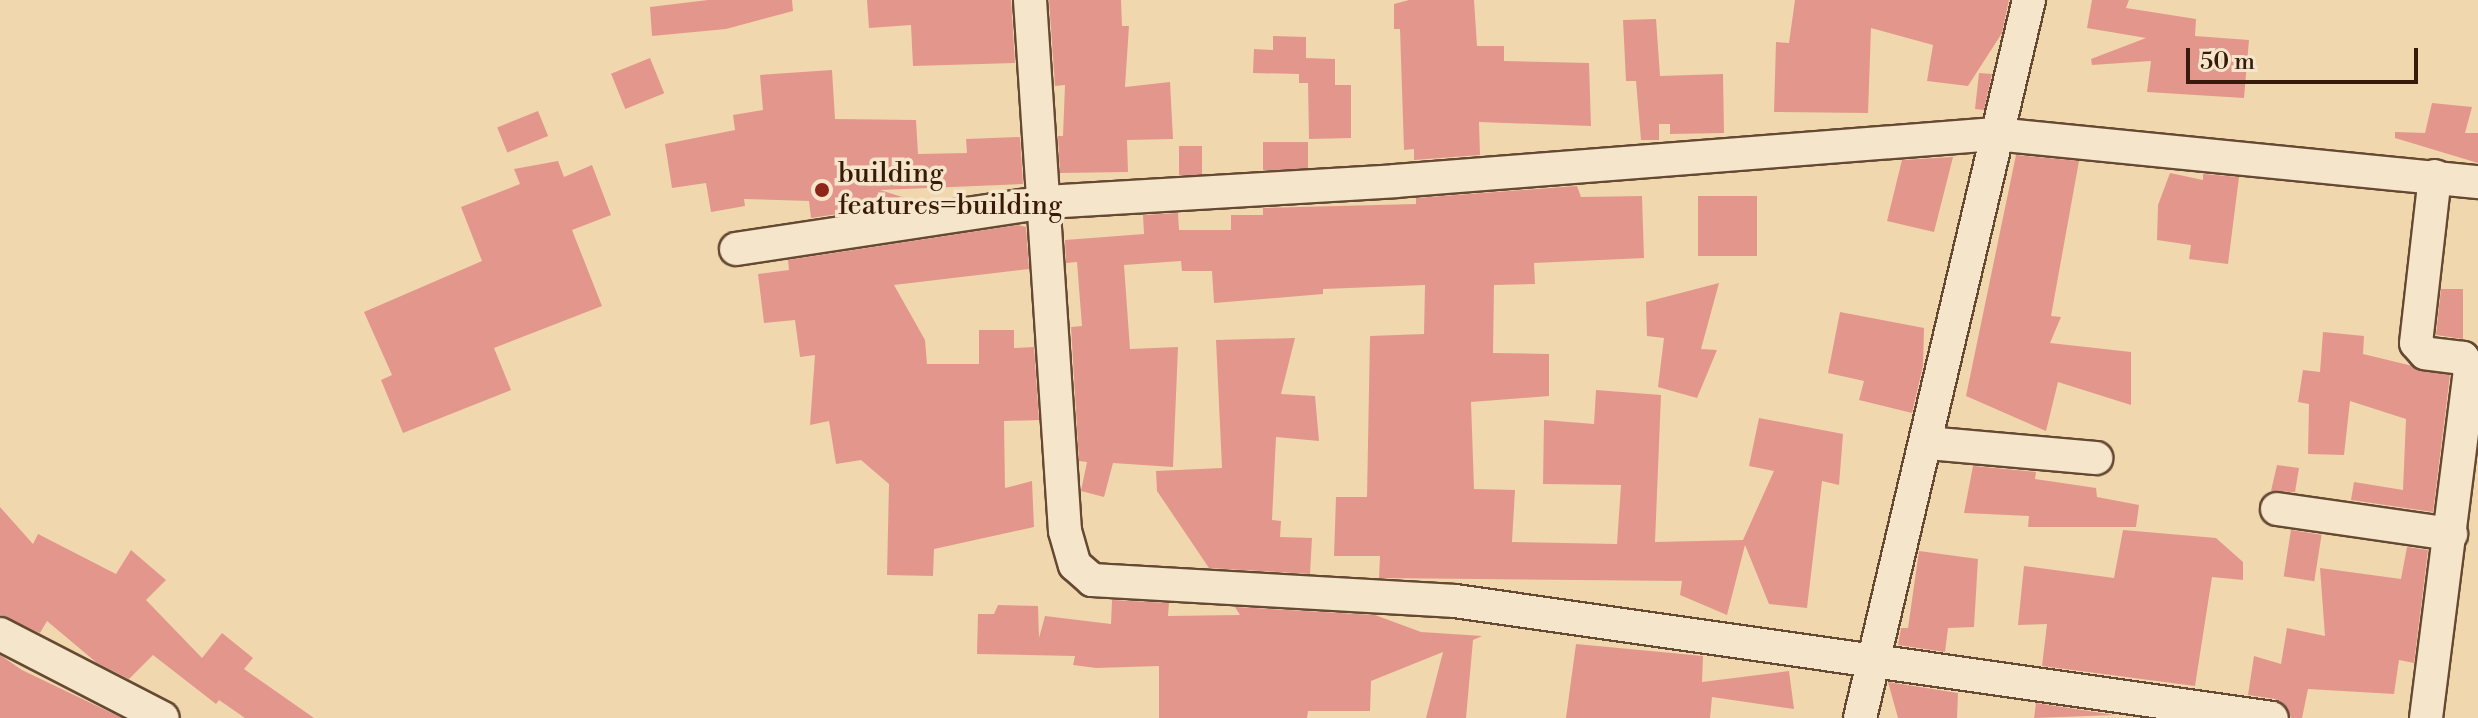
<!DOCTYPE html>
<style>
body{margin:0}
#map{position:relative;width:2478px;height:718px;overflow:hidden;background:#f0d7ae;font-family:"Libre Bodoni",serif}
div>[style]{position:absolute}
.building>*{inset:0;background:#e3978c;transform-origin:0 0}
.roads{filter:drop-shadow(2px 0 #654932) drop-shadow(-2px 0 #654932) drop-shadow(0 2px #654932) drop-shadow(0 -2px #654932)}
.street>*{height:32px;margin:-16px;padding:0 16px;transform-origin:16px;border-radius:16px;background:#f5e5ca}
.dots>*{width:22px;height:22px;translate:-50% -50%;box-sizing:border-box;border:4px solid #f5e5ca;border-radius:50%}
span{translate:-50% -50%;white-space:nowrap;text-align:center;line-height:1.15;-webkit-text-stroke:7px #f5e5ca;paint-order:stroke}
.poi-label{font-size:28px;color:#371a09}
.left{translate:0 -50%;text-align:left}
.scale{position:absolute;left:2186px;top:48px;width:232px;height:36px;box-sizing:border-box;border:4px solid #371a09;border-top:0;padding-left:10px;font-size:24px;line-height:28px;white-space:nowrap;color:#371a09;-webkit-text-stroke:6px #f5e5ca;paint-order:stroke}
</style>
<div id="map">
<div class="building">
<i style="clip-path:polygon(708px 0,792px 0,793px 11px,726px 29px,652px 36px,650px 7px)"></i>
<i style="clip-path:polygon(867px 0,1011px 0,1015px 63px,913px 66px,911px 25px,869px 28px)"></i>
<i style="clip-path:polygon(1049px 0,1121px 0,1122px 26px,1129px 26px,1125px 87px,1170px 82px,1173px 139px,1127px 140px,1128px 172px,1060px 173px,1058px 136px,1063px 136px,1065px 85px,1055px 86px)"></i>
<i style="clip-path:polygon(1409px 0,1474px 0,1477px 46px,1504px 46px,1504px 61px,1589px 63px,1591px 126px,1479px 122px,1480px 155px,1414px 160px,1414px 149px,1404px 150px,1400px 29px,1394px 29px,1394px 4px)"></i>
<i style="clip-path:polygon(1795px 0,2009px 0,2002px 33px,1968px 86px,1927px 81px,1933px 45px,1871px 28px,1868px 113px,1774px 112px,1776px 42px,1789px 43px)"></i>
<i style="clip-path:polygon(2092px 0,2129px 0,2126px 8px,2196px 19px,2195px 36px,2249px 40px,2244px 98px,2147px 92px,2151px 61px,2092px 65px,2091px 59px,2146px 38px,2087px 28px)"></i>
<i style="clip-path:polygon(1656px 19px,1660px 76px,1723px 74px,1724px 133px,1670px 134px,1670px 124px,1659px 124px,1659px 140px,1641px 140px,1636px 81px,1626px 81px,1623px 20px)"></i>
<i style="clip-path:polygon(1273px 36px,1306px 37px,1306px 58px,1335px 59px,1335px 85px,1351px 85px,1351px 138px,1309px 139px,1308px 83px,1299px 83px,1299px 74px,1253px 73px,1254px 49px,1273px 50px)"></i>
<i style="left:650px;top:58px;width:38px;height:42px;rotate:68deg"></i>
<i style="clip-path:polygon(832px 70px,835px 119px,916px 120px,918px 154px,967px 153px,966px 139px,1020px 137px,1023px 184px,880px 190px,918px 202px,811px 218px,809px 201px,744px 199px,745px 206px,711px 212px,706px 183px,672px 188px,665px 144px,735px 130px,733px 115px,763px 110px,760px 75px)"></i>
<i style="clip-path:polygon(1979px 73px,1992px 74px,1984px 110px,1975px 109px)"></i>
<i style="clip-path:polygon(2432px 103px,2472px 107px,2465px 133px,2478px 133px,2478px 163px,2395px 138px,2395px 132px,2425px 133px)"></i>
<i style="left:538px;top:111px;width:27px;height:44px;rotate:68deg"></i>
<i style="left:1263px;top:142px;width:45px;height:28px"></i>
<i style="left:1179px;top:146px;width:23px;height:29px"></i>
<i style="clip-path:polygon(2016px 155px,2079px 161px,2051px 316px,2061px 317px,2050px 343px,2131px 352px,2131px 405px,2058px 382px,2046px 431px,1966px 396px)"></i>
<i style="clip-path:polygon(1953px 157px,1934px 232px,1887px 221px,1902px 160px)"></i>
<i style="clip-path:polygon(558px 161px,564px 177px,592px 165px,611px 215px,572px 230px,602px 306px,494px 348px,511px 390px,403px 433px,381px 380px,392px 375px,364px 312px,482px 261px,461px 207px,520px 184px,514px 169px)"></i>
<i style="clip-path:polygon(2170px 173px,2203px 180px,2203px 174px,2239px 177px,2228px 264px,2189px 259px,2191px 245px,2157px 240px,2158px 205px)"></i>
<i style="clip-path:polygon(1577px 186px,1581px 197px,1642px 196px,1644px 258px,1534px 263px,1535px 284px,1494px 285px,1493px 353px,1549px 354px,1549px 396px,1471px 402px,1474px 489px,1515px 490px,1512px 542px,1617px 544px,1621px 485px,1543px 484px,1544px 420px,1594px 424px,1596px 390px,1661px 395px,1655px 542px,1743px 540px,1774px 471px,1749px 466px,1759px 418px,1843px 434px,1839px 485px,1822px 481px,1807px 608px,1769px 604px,1745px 545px,1727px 615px,1680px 595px,1682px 581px,1379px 578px,1380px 556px,1334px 556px,1336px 497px,1367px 497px,1370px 336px,1424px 334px,1425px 285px,1323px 289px,1323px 294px,1214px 303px,1212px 271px,1182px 271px,1181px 261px,1124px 265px,1130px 349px,1178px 347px,1173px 467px,1113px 463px,1104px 497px,1081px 491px,1087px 462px,1079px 461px,1071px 327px,1082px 326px,1077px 262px,1066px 263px,1065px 240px,1144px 234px,1143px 215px,1178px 213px,1179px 230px,1231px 230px,1231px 215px,1263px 215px,1263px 208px,1416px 204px,1416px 198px)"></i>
<i style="left:1698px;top:196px;width:59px;height:60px"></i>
<i style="clip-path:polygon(1018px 225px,1026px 227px,1029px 269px,894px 285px,925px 340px,927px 364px,979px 364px,979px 330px,1014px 330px,1014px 348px,1034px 347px,1039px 420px,1004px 421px,1005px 488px,1032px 481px,1034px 527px,934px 549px,933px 576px,887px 575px,889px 484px,861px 460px,836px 464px,829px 421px,810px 425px,815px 355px,800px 357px,795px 320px,764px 323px,758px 274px,789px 270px,788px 260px)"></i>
<i style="clip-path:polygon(1719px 283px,1701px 349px,1717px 350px,1697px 398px,1658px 387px,1664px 338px,1647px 336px,1646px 302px)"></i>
<i style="clip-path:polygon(2441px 289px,2463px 289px,2463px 339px,2436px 335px)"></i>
<i style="clip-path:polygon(1840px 312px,1924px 328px,1923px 366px,1912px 413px,1859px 400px,1864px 381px,1828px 373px)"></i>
<i style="clip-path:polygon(2323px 332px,2364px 336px,2363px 354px,2450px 375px,2433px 512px,2351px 500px,2354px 482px,2403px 490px,2406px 419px,2350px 401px,2344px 455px,2308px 454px,2309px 404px,2298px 402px,2303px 370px,2320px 372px)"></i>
<i style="clip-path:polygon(1295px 338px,1281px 394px,1315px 396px,1319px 441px,1276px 437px,1272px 520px,1281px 521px,1280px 537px,1312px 538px,1310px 574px,1209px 568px,1157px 491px,1156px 471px,1222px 468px,1216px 340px)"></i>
<i style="clip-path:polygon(2277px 465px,2299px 468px,2295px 492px,2271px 491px)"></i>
<i style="clip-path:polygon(1973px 466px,2036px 472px,2035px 479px,2096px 488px,2097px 497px,2139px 505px,2136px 527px,2028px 527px,2029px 516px,1964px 513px)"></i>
<i style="clip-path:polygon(0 507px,33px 544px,38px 534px,116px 574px,131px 550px,166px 580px,146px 600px,202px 658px,222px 633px,253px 658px,244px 669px,314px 718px,245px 718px,219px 700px,216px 704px,153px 655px,129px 679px,97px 663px,47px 621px,40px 633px,0 615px)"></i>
<i style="clip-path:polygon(2123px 530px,2216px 538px,2243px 562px,2243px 580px,2212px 577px,2195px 686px,2042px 666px,2047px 624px,2018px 625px,2024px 566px,2114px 578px)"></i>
<i style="left:2291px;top:530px;width:31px;height:47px;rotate:9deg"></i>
<i style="clip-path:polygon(2407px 547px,2428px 550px,2414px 663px,2399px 660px,2394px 694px,2308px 689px,2302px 718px,2291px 718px,2284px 704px,2275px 699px,2248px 695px,2254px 656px,2281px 664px,2287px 628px,2325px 636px,2320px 568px,2401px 579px)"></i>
<i style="clip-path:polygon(1919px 551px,1978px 559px,1974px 627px,1948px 628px,1945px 652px,1898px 645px,1901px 628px,1908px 628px)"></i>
<i style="clip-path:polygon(1112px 600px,1169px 603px,1168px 616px,1240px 615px,1235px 607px,1375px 615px,1421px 632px,1482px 636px,1473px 640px,1466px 718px,1426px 718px,1443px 652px,1371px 681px,1370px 711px,1308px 711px,1307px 718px,1159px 718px,1159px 666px,1096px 668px,1073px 665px,1075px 656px,977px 654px,978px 614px,994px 614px,998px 605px,1038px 606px,1039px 638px,1045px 616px,1111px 624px)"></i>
<i style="clip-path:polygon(1576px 644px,1703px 656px,1702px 682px,1789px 671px,1794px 709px,1712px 697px,1710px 718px,1566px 718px)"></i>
<i style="clip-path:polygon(0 655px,22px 670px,122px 718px,0 718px)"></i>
<i style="clip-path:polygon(1888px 682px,1958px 693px,1957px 718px,1898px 718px)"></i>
<i style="clip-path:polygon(2036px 703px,2115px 715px,2034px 718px)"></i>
</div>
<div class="roads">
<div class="street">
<i style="left:1030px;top:0;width:532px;rotate:86.23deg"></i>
<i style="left:1065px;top:531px;width:35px;rotate:74deg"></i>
<i style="left:1075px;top:565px;width:23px;rotate:41deg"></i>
<i style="left:1092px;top:580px;width:364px;rotate:3.3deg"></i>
<i style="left:1455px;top:601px;width:825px;rotate:8.15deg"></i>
<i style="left:736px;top:249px;width:313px;rotate:-8.6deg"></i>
<i style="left:1045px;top:202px;width:351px;rotate:-3.4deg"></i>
<i style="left:1395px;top:181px;width:602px;rotate:-4.48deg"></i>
<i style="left:1995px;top:134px;width:485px;rotate:5.7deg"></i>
<i style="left:1928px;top:443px;width:169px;rotate:5.1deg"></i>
<i style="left:2277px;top:509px;width:176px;rotate:8.2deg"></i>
<i style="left:0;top:634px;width:183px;rotate:27.3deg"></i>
<i style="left:1860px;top:718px;width:738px;rotate:-76.76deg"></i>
<i style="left:2426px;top:718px;width:351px;rotate:-82.8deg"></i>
<i style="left:2470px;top:370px;width:14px;rotate:-120deg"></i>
<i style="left:2463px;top:358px;width:38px;rotate:-173deg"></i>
<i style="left:2425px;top:353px;width:13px;rotate:-132deg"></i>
<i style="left:2416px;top:343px;width:168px;rotate:-83.5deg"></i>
</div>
</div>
<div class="dots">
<i style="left:822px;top:190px;background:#8f2418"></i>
</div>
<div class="poi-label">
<span class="left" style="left:838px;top:190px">building<br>features=building</span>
</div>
<div class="scale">50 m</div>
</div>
